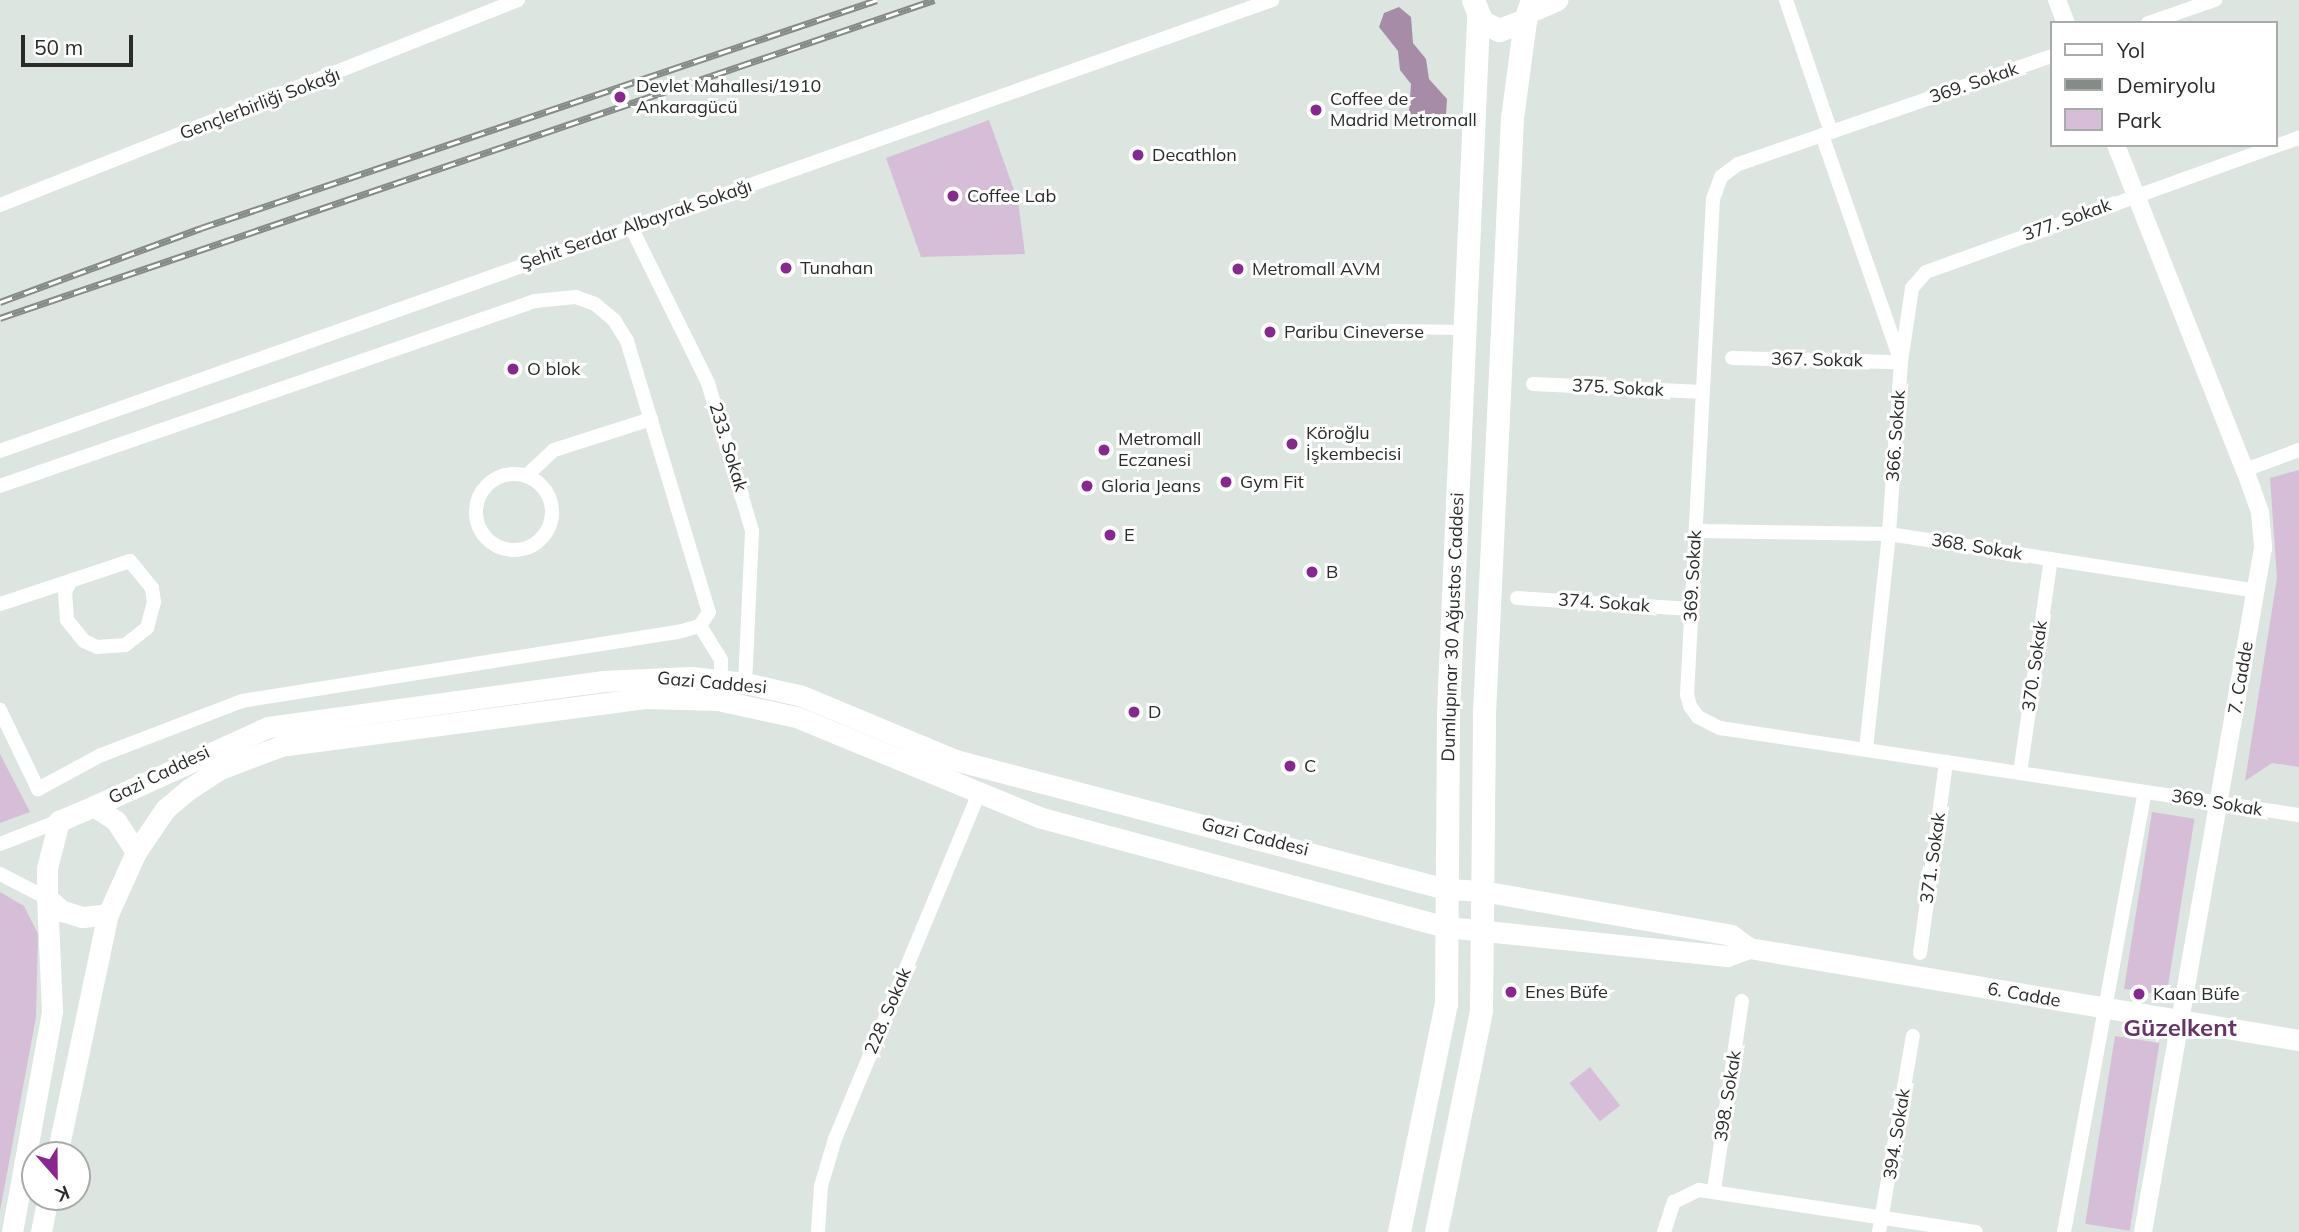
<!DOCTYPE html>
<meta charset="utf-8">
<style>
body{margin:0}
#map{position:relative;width:2299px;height:1232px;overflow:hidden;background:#dce5e0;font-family:Mulish,sans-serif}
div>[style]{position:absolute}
.green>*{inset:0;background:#d7bed8;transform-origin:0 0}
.water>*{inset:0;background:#a68ca7}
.pedestrian>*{height:10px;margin:-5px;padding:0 5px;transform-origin:5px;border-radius:5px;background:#fff}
.minor>*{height:14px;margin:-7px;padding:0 7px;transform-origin:7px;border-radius:7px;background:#fff}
.minor>.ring{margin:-7px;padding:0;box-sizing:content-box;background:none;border:14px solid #fff;border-radius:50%}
.tertiary>*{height:18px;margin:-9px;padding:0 9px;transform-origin:9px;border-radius:9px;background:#fff}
.secondary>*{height:21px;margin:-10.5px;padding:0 10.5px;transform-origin:10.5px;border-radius:10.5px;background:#fff}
.primary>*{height:23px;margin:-11.5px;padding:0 11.5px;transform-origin:11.5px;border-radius:11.5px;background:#fff}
.rail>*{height:7px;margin-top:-3.5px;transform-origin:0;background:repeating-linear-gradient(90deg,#fff 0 13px,#858b87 0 26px);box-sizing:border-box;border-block:2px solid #858b87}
.dots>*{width:19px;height:19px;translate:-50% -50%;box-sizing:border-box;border:4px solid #fff;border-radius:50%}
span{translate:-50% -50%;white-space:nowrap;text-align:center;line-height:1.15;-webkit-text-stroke:6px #fff;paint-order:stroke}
.street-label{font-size:18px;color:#292c2a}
.poi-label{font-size:18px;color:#292c2a}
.left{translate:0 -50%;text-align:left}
.district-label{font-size:24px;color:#653568;font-weight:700}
.legend{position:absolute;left:2050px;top:21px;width:228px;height:126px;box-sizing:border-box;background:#fff;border:2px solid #a9abaa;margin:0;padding:9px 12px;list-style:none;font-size:21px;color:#292c2a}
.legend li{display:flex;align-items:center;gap:14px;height:35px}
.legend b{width:35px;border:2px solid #a9abaa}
.north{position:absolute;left:21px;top:1141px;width:70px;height:70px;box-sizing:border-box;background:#fff;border:2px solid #a9abaa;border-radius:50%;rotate:159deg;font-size:19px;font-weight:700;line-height:28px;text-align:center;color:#292c2a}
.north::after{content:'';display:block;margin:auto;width:24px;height:32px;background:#892790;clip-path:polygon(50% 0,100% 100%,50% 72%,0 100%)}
.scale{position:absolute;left:21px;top:35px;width:112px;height:32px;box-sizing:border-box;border:4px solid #292c2a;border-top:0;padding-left:9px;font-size:21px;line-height:24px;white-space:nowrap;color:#292c2a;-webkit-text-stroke:5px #fff;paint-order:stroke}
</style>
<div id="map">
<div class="green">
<i style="clip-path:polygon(989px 120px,1018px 201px,1025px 254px,921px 257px,886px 158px)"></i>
<i style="clip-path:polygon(2299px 470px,2299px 767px,2272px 763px,2245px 781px,2277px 578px,2270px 478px)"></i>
<i style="clip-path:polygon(0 754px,30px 812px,0 823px)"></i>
<i style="left:2152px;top:812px;width:43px;height:179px;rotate:9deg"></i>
<i style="clip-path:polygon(0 892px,24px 906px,38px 934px,36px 1017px,0 1211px)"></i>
<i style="left:2115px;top:1036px;width:45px;height:190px;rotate:9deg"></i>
<i style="left:1590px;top:1067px;width:49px;height:26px;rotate:52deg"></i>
</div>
<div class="water">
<i style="clip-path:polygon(1399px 7px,1411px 17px,1413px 43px,1426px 59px,1429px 79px,1447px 99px,1446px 115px,1431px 125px,1418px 123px,1409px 112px,1411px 84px,1400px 70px,1398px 51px,1379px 27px,1384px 13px)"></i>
</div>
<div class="pedestrian">
<i style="left:1390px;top:329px;width:76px;rotate:0.8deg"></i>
</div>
<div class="minor">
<i style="left:1786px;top:0;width:139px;rotate:71.2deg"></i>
<i style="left:2148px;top:23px;width:71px;rotate:-18.9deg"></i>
<i style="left:2052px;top:56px;width:332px;rotate:161deg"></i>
<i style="left:1738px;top:164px;width:21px;rotate:143deg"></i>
<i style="left:1721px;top:177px;width:23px;rotate:110deg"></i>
<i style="left:1713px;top:199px;width:496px;rotate:93deg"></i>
<i style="left:1687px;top:694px;width:12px;rotate:76deg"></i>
<i style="left:1690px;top:706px;width:14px;rotate:54deg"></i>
<i style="left:1698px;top:717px;width:25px;rotate:27deg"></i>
<i style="left:1720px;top:728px;width:585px;rotate:8.55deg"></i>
<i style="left:1822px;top:135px;width:240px;rotate:70.8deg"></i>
<i style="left:1901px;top:362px;width:172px;rotate:94deg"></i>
<i style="left:1889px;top:534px;width:217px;rotate:96.1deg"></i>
<i style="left:0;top:205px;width:557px;rotate:-21.59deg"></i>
<i style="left:631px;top:227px;width:174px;rotate:63.7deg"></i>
<i style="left:708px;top:383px;width:154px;rotate:73.4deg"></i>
<i style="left:752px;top:531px;width:152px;rotate:92.6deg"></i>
<i style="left:1732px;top:358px;width:169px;rotate:1.4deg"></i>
<i style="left:1901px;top:362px;width:75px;rotate:-81.5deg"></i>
<i style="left:1912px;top:288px;width:21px;rotate:-49deg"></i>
<i style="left:1926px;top:272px;width:396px;rotate:-19.8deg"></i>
<i style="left:1533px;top:384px;width:170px;rotate:2.7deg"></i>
<i style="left:0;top:451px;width:1350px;rotate:-19.52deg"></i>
<i style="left:2245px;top:470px;width:58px;rotate:-20.3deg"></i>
<i class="ring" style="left:476px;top:474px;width:62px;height:62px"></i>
<i style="left:526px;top:476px;width:38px;rotate:-43deg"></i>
<i style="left:554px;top:450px;width:102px;rotate:-17.7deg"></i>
<i style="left:0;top:486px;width:566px;rotate:-19.08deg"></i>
<i style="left:535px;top:301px;width:41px;rotate:-5.6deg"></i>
<i style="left:576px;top:297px;width:20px;rotate:20deg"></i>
<i style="left:595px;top:304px;width:25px;rotate:40deg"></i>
<i style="left:614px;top:320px;width:25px;rotate:58deg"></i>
<i style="left:627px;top:341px;width:283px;rotate:73.2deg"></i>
<i style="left:709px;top:612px;width:17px;rotate:123deg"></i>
<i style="left:700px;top:626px;width:24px;rotate:165deg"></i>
<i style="left:677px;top:632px;width:440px;rotate:171deg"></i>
<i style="left:242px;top:701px;width:151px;rotate:159deg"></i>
<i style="left:101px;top:755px;width:72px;rotate:151.6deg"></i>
<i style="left:38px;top:789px;width:88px;rotate:-115.7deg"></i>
<i style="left:1696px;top:531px;width:193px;rotate:0.9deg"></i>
<i style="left:1889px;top:534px;width:371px;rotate:8.8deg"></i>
<i style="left:1517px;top:598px;width:175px;rotate:3.6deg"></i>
<i style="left:0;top:604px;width:137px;rotate:-18.3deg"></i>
<i style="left:130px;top:561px;width:35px;rotate:51deg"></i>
<i style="left:152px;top:588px;width:14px;rotate:82deg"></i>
<i style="left:154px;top:602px;width:27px;rotate:105deg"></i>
<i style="left:147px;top:628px;width:28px;rotate:142deg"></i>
<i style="left:125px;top:645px;width:28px;rotate:176deg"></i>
<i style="left:97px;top:647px;width:14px;rotate:-155deg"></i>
<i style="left:84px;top:641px;width:27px;rotate:-129deg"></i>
<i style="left:67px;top:620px;width:28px;rotate:-94deg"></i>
<i style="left:65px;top:592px;width:13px;rotate:-63deg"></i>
<i style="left:700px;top:626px;width:40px;rotate:58deg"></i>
<i style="left:721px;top:660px;width:20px;rotate:90deg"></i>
<i style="left:2020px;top:773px;width:216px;rotate:-81.8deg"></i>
<i style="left:0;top:844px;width:63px;rotate:-21.3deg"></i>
<i style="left:0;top:874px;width:53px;rotate:27.1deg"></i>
<i style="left:1920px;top:953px;width:193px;rotate:-82.2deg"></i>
<i style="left:1714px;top:1190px;width:191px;rotate:-81.6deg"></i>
<i style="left:818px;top:1232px;width:46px;rotate:-86.3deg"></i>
<i style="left:821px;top:1186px;width:49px;rotate:-73.4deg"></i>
<i style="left:835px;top:1139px;width:373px;rotate:-67.4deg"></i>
<i style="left:1664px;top:1232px;width:32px;rotate:-72deg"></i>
<i style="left:1674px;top:1202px;width:28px;rotate:-26deg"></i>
<i style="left:1699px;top:1190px;width:280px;rotate:8.6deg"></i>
<i style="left:1879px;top:1232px;width:199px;rotate:-80.2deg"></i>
<i style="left:2064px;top:1232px;width:447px;rotate:-79.6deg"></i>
</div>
<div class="tertiary">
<i style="left:2057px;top:0;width:25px;rotate:69deg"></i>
<i style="left:2116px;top:145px;width:350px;rotate:68.4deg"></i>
<i style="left:2245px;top:470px;width:45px;rotate:70.3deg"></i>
<i style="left:2260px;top:512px;width:36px;rotate:85deg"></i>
<i style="left:2263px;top:548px;width:694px;rotate:99.95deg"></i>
</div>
<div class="secondary">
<i style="left:1530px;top:12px;width:30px;rotate:-24deg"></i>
<i style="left:94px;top:806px;width:191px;rotate:-24.4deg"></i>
<i style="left:268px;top:727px;width:337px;rotate:-7.8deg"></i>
<i style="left:602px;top:681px;width:89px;rotate:-2.6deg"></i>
<i style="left:691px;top:677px;width:54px;rotate:6.3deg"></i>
<i style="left:745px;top:683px;width:58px;rotate:12.8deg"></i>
<i style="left:802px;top:696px;width:166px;rotate:22.7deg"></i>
<i style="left:955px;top:760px;width:508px;rotate:14.72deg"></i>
<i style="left:1446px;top:889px;width:36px;rotate:3deg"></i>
<i style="left:1482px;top:891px;width:253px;rotate:10deg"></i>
<i style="left:1731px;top:935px;width:22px;rotate:36deg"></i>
<i style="left:1749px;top:948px;width:23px;rotate:160deg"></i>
<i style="left:1727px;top:956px;width:282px;rotate:-174.1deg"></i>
<i style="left:1446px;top:927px;width:422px;rotate:-164.9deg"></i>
<i style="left:1039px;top:817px;width:263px;rotate:-157.6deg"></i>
<i style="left:796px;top:717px;width:80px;rotate:-167.7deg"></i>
<i style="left:718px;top:700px;width:73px;rotate:-178.4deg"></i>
<i style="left:645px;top:698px;width:367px;rotate:172.5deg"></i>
<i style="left:281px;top:746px;width:65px;rotate:159.3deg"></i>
<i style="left:220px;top:769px;width:37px;rotate:147deg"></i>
<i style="left:189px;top:789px;width:30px;rotate:140deg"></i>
<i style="left:166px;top:808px;width:53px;rotate:124.3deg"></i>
<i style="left:94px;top:806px;width:27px;rotate:34deg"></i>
<i style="left:116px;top:821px;width:37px;rotate:57deg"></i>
<i style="left:136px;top:852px;width:68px;rotate:114.3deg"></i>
<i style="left:108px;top:914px;width:26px;rotate:173deg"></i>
<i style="left:82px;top:917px;width:21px;rotate:-163deg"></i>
<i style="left:62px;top:911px;width:20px;rotate:-139deg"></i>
<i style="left:47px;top:898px;width:30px;rotate:-90deg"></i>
<i style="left:47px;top:868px;width:49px;rotate:-75.7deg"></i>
<i style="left:59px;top:821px;width:38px;rotate:-23deg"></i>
<i style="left:1749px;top:948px;width:558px;rotate:9.5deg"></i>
<i style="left:57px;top:1155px;width:246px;rotate:-78.1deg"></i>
<i style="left:12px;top:1232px;width:225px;rotate:-79.7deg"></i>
<i style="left:52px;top:1011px;width:113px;rotate:-92.5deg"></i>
<i style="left:41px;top:1232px;width:36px;rotate:-79deg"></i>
</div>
<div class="primary">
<i style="left:1473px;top:0;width:24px;rotate:68deg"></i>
<i style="left:1482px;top:22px;width:19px;rotate:25deg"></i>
<i style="left:1499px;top:30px;width:28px;rotate:-21deg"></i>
<i style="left:1525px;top:20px;width:21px;rotate:-71deg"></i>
<i style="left:1399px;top:1232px;width:233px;rotate:-78.4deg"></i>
<i style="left:1446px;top:1004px;width:292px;rotate:-89.6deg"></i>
<i style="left:1448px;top:712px;width:695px;rotate:-87.52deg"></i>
<i style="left:1436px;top:1232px;width:227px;rotate:-78.5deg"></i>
<i style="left:1481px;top:1010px;width:297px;rotate:-89.4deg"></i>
<i style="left:1484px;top:713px;width:596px;rotate:-87.31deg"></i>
<i style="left:1512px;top:118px;width:99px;rotate:-82.4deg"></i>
</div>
<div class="rail">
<i style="left:0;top:302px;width:214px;rotate:-20.2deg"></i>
<i style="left:201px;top:228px;width:713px;rotate:-18.64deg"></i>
<i style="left:0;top:318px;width:987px;rotate:-18.8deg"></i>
</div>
<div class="dots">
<i style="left:620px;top:97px;background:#892790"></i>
<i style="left:1316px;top:110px;background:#892790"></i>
<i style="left:1138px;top:155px;background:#892790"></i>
<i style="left:953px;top:196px;background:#892790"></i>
<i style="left:786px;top:268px;background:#892790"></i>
<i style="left:1238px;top:269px;background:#892790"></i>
<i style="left:1270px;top:332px;background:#892790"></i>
<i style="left:513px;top:369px;background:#892790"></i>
<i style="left:1292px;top:444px;background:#892790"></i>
<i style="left:1104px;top:450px;background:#892790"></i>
<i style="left:1226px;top:482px;background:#892790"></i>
<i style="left:1087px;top:486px;background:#892790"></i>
<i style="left:1110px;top:535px;background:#892790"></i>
<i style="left:1312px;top:572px;background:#892790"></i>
<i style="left:1134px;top:712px;background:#892790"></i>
<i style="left:1290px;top:766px;background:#892790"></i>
<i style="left:1511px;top:992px;background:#892790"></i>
<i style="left:2139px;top:994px;background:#892790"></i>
</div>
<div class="street-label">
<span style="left:1974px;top:83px;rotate:-19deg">369. Sokak</span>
<span style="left:260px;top:104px;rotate:-21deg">Gençlerbirliği Sokağı</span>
<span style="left:2067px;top:220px;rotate:-20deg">377. Sokak</span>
<span style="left:636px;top:225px;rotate:-19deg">Şehit Serdar Albayrak Sokağı</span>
<span style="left:1817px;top:360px;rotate:1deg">367. Sokak</span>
<span style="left:1618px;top:388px;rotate:3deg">375. Sokak</span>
<span style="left:1896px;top:436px;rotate:-86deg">366. Sokak</span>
<span style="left:728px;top:447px;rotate:73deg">233. Sokak</span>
<span style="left:1977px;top:547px;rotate:9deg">368. Sokak</span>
<span style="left:1693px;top:576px;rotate:-87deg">369. Sokak</span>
<span style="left:1604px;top:603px;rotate:4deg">374. Sokak</span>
<span style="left:1453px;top:627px;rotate:-88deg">Dumlupınar 30 Ağustos Caddesi</span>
<span style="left:2035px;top:666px;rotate:-82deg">370. Sokak</span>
<span style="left:2241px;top:678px;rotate:-80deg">7. Cadde</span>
<span style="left:712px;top:683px;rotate:5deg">Gazi Caddesi</span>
<span style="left:159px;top:775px;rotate:-26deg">Gazi Caddesi</span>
<span style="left:2217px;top:803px;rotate:9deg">369. Sokak</span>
<span style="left:1255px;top:837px;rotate:14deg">Gazi Caddesi</span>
<span style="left:1933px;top:858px;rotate:-82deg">371. Sokak</span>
<span style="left:2024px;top:995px;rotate:10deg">6. Cadde</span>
<span style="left:888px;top:1011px;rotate:-67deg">228. Sokak</span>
<span style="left:1728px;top:1096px;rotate:-81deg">398. Sokak</span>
<span style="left:1897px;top:1134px;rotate:-81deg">394. Sokak</span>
</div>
<div class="poi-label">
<span class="left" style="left:636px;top:97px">Devlet Mahallesi/1910<br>Ankaragücü</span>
<span class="left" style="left:1330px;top:110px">Coffee de<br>Madrid Metromall</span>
<span class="left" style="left:1152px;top:155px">Decathlon</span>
<span class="left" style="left:967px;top:196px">Coffee Lab</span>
<span class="left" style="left:800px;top:268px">Tunahan</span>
<span class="left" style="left:1252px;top:269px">Metromall AVM</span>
<span class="left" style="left:1284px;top:332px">Paribu Cineverse</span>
<span class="left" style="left:527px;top:369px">O blok</span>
<span class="left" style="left:1306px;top:444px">Köroğlu<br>İşkembecisi</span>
<span class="left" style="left:1118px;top:450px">Metromall<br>Eczanesi</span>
<span class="left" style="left:1240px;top:482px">Gym Fit</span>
<span class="left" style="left:1101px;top:486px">Gloria Jeans</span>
<span class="left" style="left:1124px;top:535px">E</span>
<span class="left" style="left:1326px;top:572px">B</span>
<span class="left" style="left:1148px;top:712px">D</span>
<span class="left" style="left:1304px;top:766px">C</span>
<span class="left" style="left:1525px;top:992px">Enes Büfe</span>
<span class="left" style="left:2153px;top:994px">Kaan Büfe</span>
</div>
<div class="district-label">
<span style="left:2180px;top:1028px">Güzelkent</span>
</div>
<ul class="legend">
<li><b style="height:9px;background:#fff"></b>Yol</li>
<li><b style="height:9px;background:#858b87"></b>Demiryolu</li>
<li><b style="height:19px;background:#d7bed8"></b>Park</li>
</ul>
<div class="north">K</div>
<div class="scale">50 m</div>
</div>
